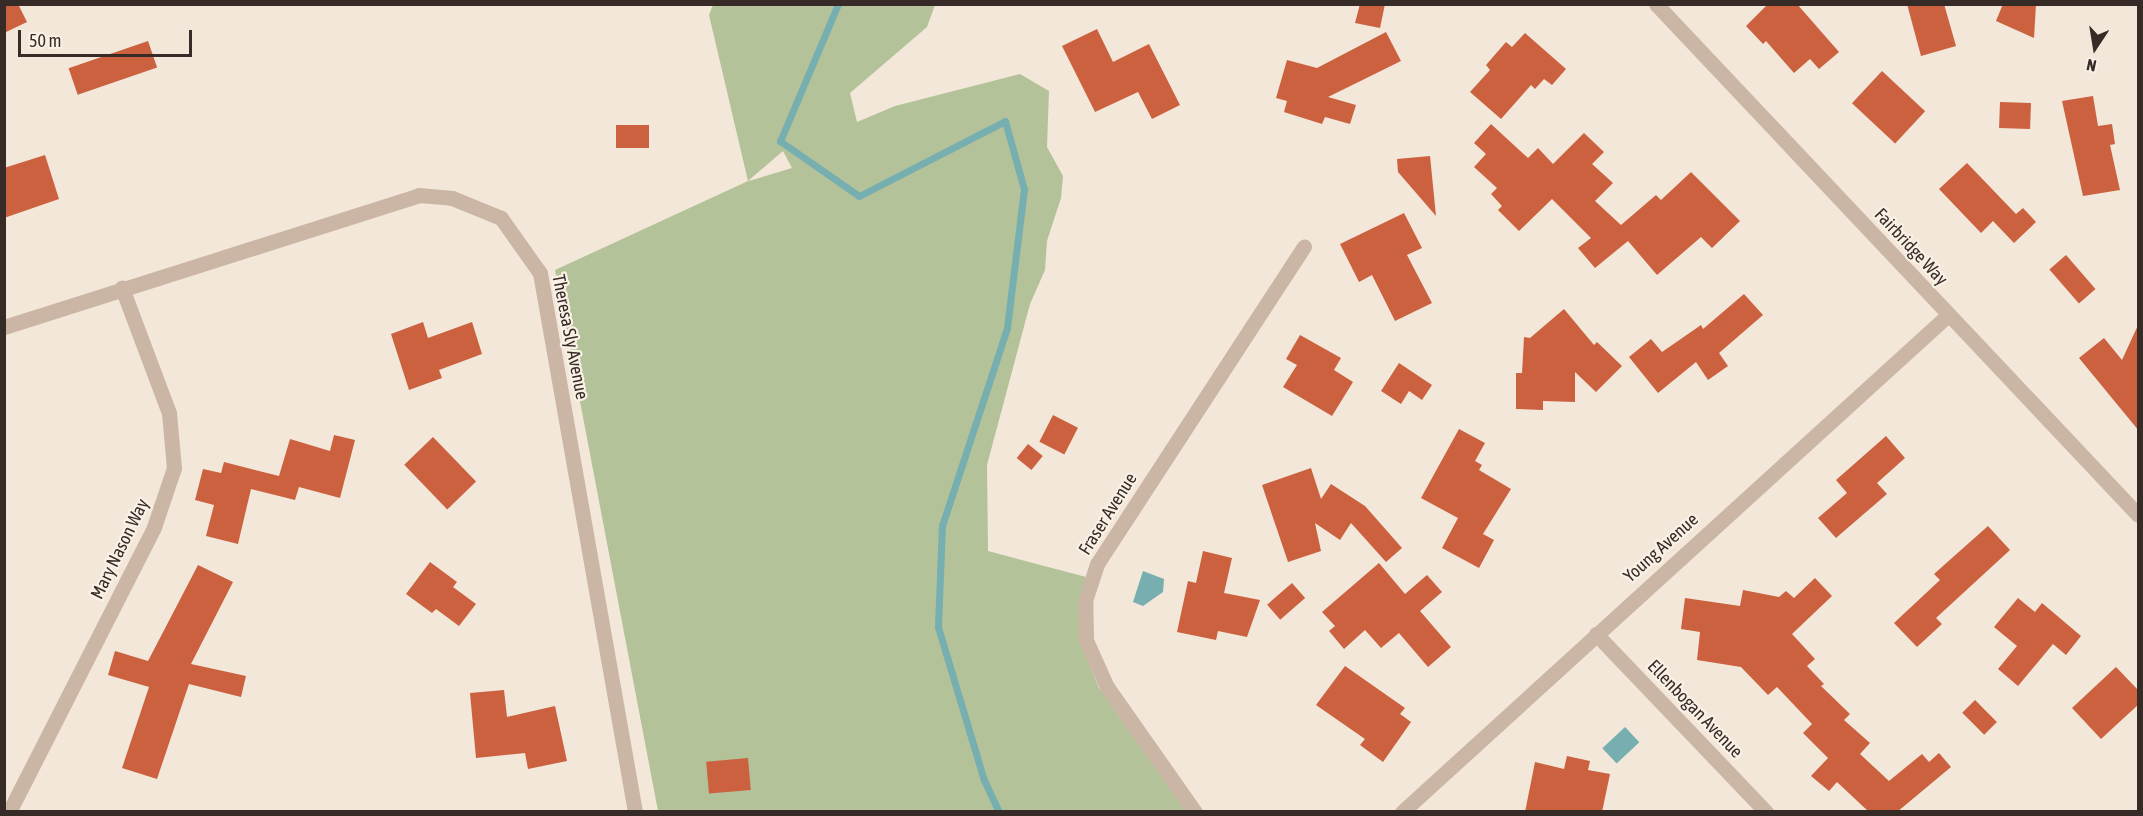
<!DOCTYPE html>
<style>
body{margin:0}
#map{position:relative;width:2143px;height:816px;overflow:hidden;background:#f2e7d9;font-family:"Asap Condensed",sans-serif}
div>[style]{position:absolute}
.green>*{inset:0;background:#b4c299}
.water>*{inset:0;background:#77aeb0;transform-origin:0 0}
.stream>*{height:7px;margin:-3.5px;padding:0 3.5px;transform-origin:3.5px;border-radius:3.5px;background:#77aeb0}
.building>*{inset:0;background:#cb613f;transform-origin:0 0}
.street>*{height:15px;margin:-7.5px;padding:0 7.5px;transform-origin:7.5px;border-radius:7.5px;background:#cbb6a5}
span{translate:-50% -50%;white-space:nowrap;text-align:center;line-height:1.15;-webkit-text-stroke:4.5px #faf1e6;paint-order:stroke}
.street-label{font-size:18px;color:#362b26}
.frame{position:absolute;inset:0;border:6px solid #362b26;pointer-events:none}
.north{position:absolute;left:2065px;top:18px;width:60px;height:60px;-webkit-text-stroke:4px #faf1e6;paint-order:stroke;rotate:192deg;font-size:16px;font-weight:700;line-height:24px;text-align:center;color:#362b26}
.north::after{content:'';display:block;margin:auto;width:21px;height:27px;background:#362b26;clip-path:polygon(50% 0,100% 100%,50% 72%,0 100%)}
.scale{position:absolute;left:18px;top:30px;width:174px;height:27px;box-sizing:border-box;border:3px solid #362b26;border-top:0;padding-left:8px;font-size:18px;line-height:21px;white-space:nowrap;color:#362b26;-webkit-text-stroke:4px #faf1e6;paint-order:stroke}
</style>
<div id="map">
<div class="green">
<i style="clip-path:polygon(evenodd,713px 5px,935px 5px,927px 27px,850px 93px,857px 122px,895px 106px,1020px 74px,1049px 91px,1047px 147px,1063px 176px,1061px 198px,1047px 241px,1045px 270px,1030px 304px,987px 465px,988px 551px,1086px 577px,1080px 642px,1099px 688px,1186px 811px,658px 811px,555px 270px,748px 181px,709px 15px,713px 5px,783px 151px,792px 168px,749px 181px,749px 180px,783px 151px)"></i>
</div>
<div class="water">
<i style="clip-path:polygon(1143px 571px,1164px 579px,1163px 592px,1143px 606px,1133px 602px)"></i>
<i style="left:1625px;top:727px;width:21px;height:31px;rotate:47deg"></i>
</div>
<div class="stream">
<i style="left:838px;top:4px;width:149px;rotate:112.9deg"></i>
<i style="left:780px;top:141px;width:96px;rotate:34.8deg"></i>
<i style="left:859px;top:196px;width:164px;rotate:-27.2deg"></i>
<i style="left:1005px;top:121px;width:71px;rotate:74.4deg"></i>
<i style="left:1024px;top:189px;width:140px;rotate:97deg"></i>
<i style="left:1007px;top:328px;width:208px;rotate:108.2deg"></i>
<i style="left:942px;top:526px;width:101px;rotate:92.3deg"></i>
<i style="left:938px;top:627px;width:160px;rotate:73.3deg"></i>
<i style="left:984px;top:780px;width:35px;rotate:65deg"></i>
</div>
<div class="building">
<i style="clip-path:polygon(4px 4px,18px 4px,27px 22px,4px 33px)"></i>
<i style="clip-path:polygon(1360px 4px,1385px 4px,1380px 28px,1355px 23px)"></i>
<i style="clip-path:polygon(1768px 4px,1797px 4px,1839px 52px,1819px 69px,1810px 59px,1794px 73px,1766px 41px,1763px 44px,1746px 26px)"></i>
<i style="clip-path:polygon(1907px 4px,1944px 4px,1956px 46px,1921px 56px)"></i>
<i style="clip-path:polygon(2003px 4px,2036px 4px,2034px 38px,1996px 21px)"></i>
<i style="clip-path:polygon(1097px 29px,1113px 62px,1149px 44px,1180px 105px,1152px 119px,1138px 92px,1095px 112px,1062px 46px)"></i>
<i style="clip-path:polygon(1386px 32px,1401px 61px,1328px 97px,1356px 105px,1350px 124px,1325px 117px,1322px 124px,1284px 112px,1287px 101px,1276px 98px,1287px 60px,1317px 68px)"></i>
<i style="clip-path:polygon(1525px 33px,1566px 69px,1552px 85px,1544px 79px,1535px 89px,1531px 85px,1501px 119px,1470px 92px,1490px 70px,1486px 65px,1506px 42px,1512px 47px)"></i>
<i style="left:148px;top:41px;width:28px;height:84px;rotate:71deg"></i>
<i style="left:1882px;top:71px;width:59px;height:44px;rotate:43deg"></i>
<i style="clip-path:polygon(2093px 96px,2098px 126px,2112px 124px,2115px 144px,2110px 145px,2120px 190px,2083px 196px,2062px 101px)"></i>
<i style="left:2000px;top:102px;width:31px;height:26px;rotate:2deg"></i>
<i style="clip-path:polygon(1491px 124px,1528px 158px,1538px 148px,1553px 164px,1584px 133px,1604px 152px,1592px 164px,1613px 183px,1595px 201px,1621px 225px,1656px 195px,1661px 200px,1691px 172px,1740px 221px,1712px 248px,1701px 237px,1657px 275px,1628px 241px,1595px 268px,1578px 248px,1591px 238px,1552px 199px,1519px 231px,1498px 210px,1502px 206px,1491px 194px,1497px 188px,1474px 167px,1486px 154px,1474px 143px)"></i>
<i style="left:616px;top:125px;width:33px;height:23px"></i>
<i style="clip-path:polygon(45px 155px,59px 199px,4px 218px,4px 168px)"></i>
<i style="clip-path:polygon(1430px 156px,1436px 216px,1398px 172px,1397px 159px)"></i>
<i style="clip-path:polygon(1967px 163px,2016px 214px,2023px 208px,2036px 222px,2014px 243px,1993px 221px,1981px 233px,1939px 189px)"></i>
<i style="clip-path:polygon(1404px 213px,1422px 248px,1407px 255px,1432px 303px,1395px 321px,1372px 275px,1359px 282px,1340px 244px)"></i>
<i style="left:2066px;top:255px;width:45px;height:22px;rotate:49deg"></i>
<i style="clip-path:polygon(1744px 294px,1763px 315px,1719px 353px,1728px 366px,1708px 380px,1696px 362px,1658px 393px,1629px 357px,1651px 339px,1662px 352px,1701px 325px,1703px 329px)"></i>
<i style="clip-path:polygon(1564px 309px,1594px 345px,1597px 342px,1622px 366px,1596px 392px,1575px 372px,1575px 402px,1543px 401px,1543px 410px,1516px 409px,1516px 373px,1522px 373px,1524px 337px,1530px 338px)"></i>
<i style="clip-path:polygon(423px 322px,428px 338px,472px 322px,482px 354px,439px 370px,442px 378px,409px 390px,391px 334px)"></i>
<i style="clip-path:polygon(2139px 323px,2139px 431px,2079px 358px,2104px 338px,2122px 360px)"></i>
<i style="clip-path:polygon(1300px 335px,1341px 358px,1334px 370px,1353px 382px,1332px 416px,1283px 387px,1297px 365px,1286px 359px)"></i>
<i style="clip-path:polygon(1399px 363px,1432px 385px,1422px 400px,1409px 391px,1401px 404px,1381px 391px)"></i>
<i style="left:1053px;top:415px;width:28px;height:30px;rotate:27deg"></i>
<i style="clip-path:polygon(1459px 429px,1485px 443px,1475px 461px,1482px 465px,1479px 470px,1511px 489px,1483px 534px,1494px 540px,1479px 568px,1442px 548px,1458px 518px,1421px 498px)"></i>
<i style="clip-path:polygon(334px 435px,355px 440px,340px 498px,299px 487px,295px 500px,251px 489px,238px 544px,206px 536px,214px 505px,195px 500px,203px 469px,221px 473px,224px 462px,279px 476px,290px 439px,330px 451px)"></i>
<i style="clip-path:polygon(1886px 436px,1905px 458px,1877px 483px,1887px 494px,1836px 538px,1818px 518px,1847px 493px,1836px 480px)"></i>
<i style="left:433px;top:437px;width:62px;height:40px;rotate:46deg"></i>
<i style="left:1028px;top:444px;width:19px;height:18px;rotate:39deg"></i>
<i style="clip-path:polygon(1311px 468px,1321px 499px,1331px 484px,1365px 506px,1402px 548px,1386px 562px,1351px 523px,1340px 540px,1315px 523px,1321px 551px,1288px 562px,1262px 485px)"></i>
<i style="clip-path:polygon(1988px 526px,2010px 550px,1936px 618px,1942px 624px,1917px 647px,1894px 623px,1940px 580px,1934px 574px)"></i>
<i style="clip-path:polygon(1203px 551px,1232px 558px,1224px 593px,1260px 600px,1247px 637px,1218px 631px,1216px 640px,1177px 632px,1188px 581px,1196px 583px)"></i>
<i style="clip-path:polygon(430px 562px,457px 582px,453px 587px,476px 604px,459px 626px,436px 609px,432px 613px,406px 594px)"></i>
<i style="clip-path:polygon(1379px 563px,1405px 594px,1427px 575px,1442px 592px,1420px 611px,1451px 647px,1428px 667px,1399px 633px,1381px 648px,1365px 630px,1344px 649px,1329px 631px,1335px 626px,1322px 612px)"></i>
<i style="clip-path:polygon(198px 565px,233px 582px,191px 664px,246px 676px,241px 697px,189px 684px,157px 779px,122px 768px,149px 687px,108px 675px,115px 651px,148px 661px)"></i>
<i style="clip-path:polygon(1815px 578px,1832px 596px,1792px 634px,1815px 659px,1807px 666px,1824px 684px,1821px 686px,1850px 714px,1844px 720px,1870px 743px,1860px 754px,1889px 781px,1922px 754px,1929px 762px,1939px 753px,1951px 767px,1897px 812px,1869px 812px,1837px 782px,1829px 791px,1811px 776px,1828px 758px,1803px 733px,1812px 724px,1777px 687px,1768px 695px,1741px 667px,1697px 660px,1700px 632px,1681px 629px,1685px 598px,1740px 606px,1743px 590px,1779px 597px,1786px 591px,1794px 598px)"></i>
<i style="left:1292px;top:583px;width:20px;height:33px;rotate:49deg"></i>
<i style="clip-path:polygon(2018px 598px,2035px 612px,2042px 603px,2081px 636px,2066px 655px,2053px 644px,2018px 686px,1998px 669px,2017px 646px,1994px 627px)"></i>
<i style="clip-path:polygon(1345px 666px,1405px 708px,1400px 714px,1411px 722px,1383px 762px,1360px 745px,1365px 739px,1316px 705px)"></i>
<i style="clip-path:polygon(2116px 667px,2139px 691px,2139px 704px,2101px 739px,2072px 708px)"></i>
<i style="clip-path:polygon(504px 690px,507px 717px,555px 706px,567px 761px,528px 769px,525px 753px,476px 758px,470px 693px)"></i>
<i style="left:1975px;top:700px;width:31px;height:18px;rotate:45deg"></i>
<i style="clip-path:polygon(1567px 756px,1590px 761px,1588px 770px,1610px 774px,1602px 812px,1525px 812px,1535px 762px,1564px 769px)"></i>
<i style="left:748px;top:758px;width:32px;height:42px;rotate:85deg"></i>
</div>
<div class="street">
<i style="left:1656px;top:4px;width:702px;rotate:46.67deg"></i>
<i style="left:4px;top:327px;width:435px;rotate:-17.6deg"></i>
<i style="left:419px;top:195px;width:33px;rotate:5deg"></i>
<i style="left:452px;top:198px;width:53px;rotate:22.2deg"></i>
<i style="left:501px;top:218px;width:67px;rotate:54.7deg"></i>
<i style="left:540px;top:273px;width:547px;rotate:80deg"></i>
<i style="left:1596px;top:634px;width:246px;rotate:46.3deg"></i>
<i style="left:9px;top:812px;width:320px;rotate:-63deg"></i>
<i style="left:154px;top:527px;width:62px;rotate:-71.3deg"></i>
<i style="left:174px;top:468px;width:55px;rotate:-95.2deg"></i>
<i style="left:169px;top:413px;width:134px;rotate:-110.6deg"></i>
<i style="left:1195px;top:812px;width:153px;rotate:-125.1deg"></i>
<i style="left:1107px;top:687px;width:51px;rotate:-114.1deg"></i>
<i style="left:1086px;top:640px;width:39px;rotate:-91deg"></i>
<i style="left:1085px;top:601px;width:39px;rotate:-72deg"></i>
<i style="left:1097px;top:564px;width:379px;rotate:-56.9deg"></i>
<i style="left:1402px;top:812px;width:738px;rotate:-42.31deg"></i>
</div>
<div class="street-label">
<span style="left:1911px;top:247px;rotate:47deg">Fairbridge Way</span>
<span style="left:570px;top:337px;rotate:79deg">Theresa Sly Avenue</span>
<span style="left:1108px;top:514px;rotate:-58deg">Fraser Avenue</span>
<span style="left:1661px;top:548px;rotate:-42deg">Young Avenue</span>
<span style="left:120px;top:549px;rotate:-64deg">Mary Nason Way</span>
<span style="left:1695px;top:709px;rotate:46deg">Ellenbogan Avenue</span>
</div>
<div class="frame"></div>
<div class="north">N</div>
<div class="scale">50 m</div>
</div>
